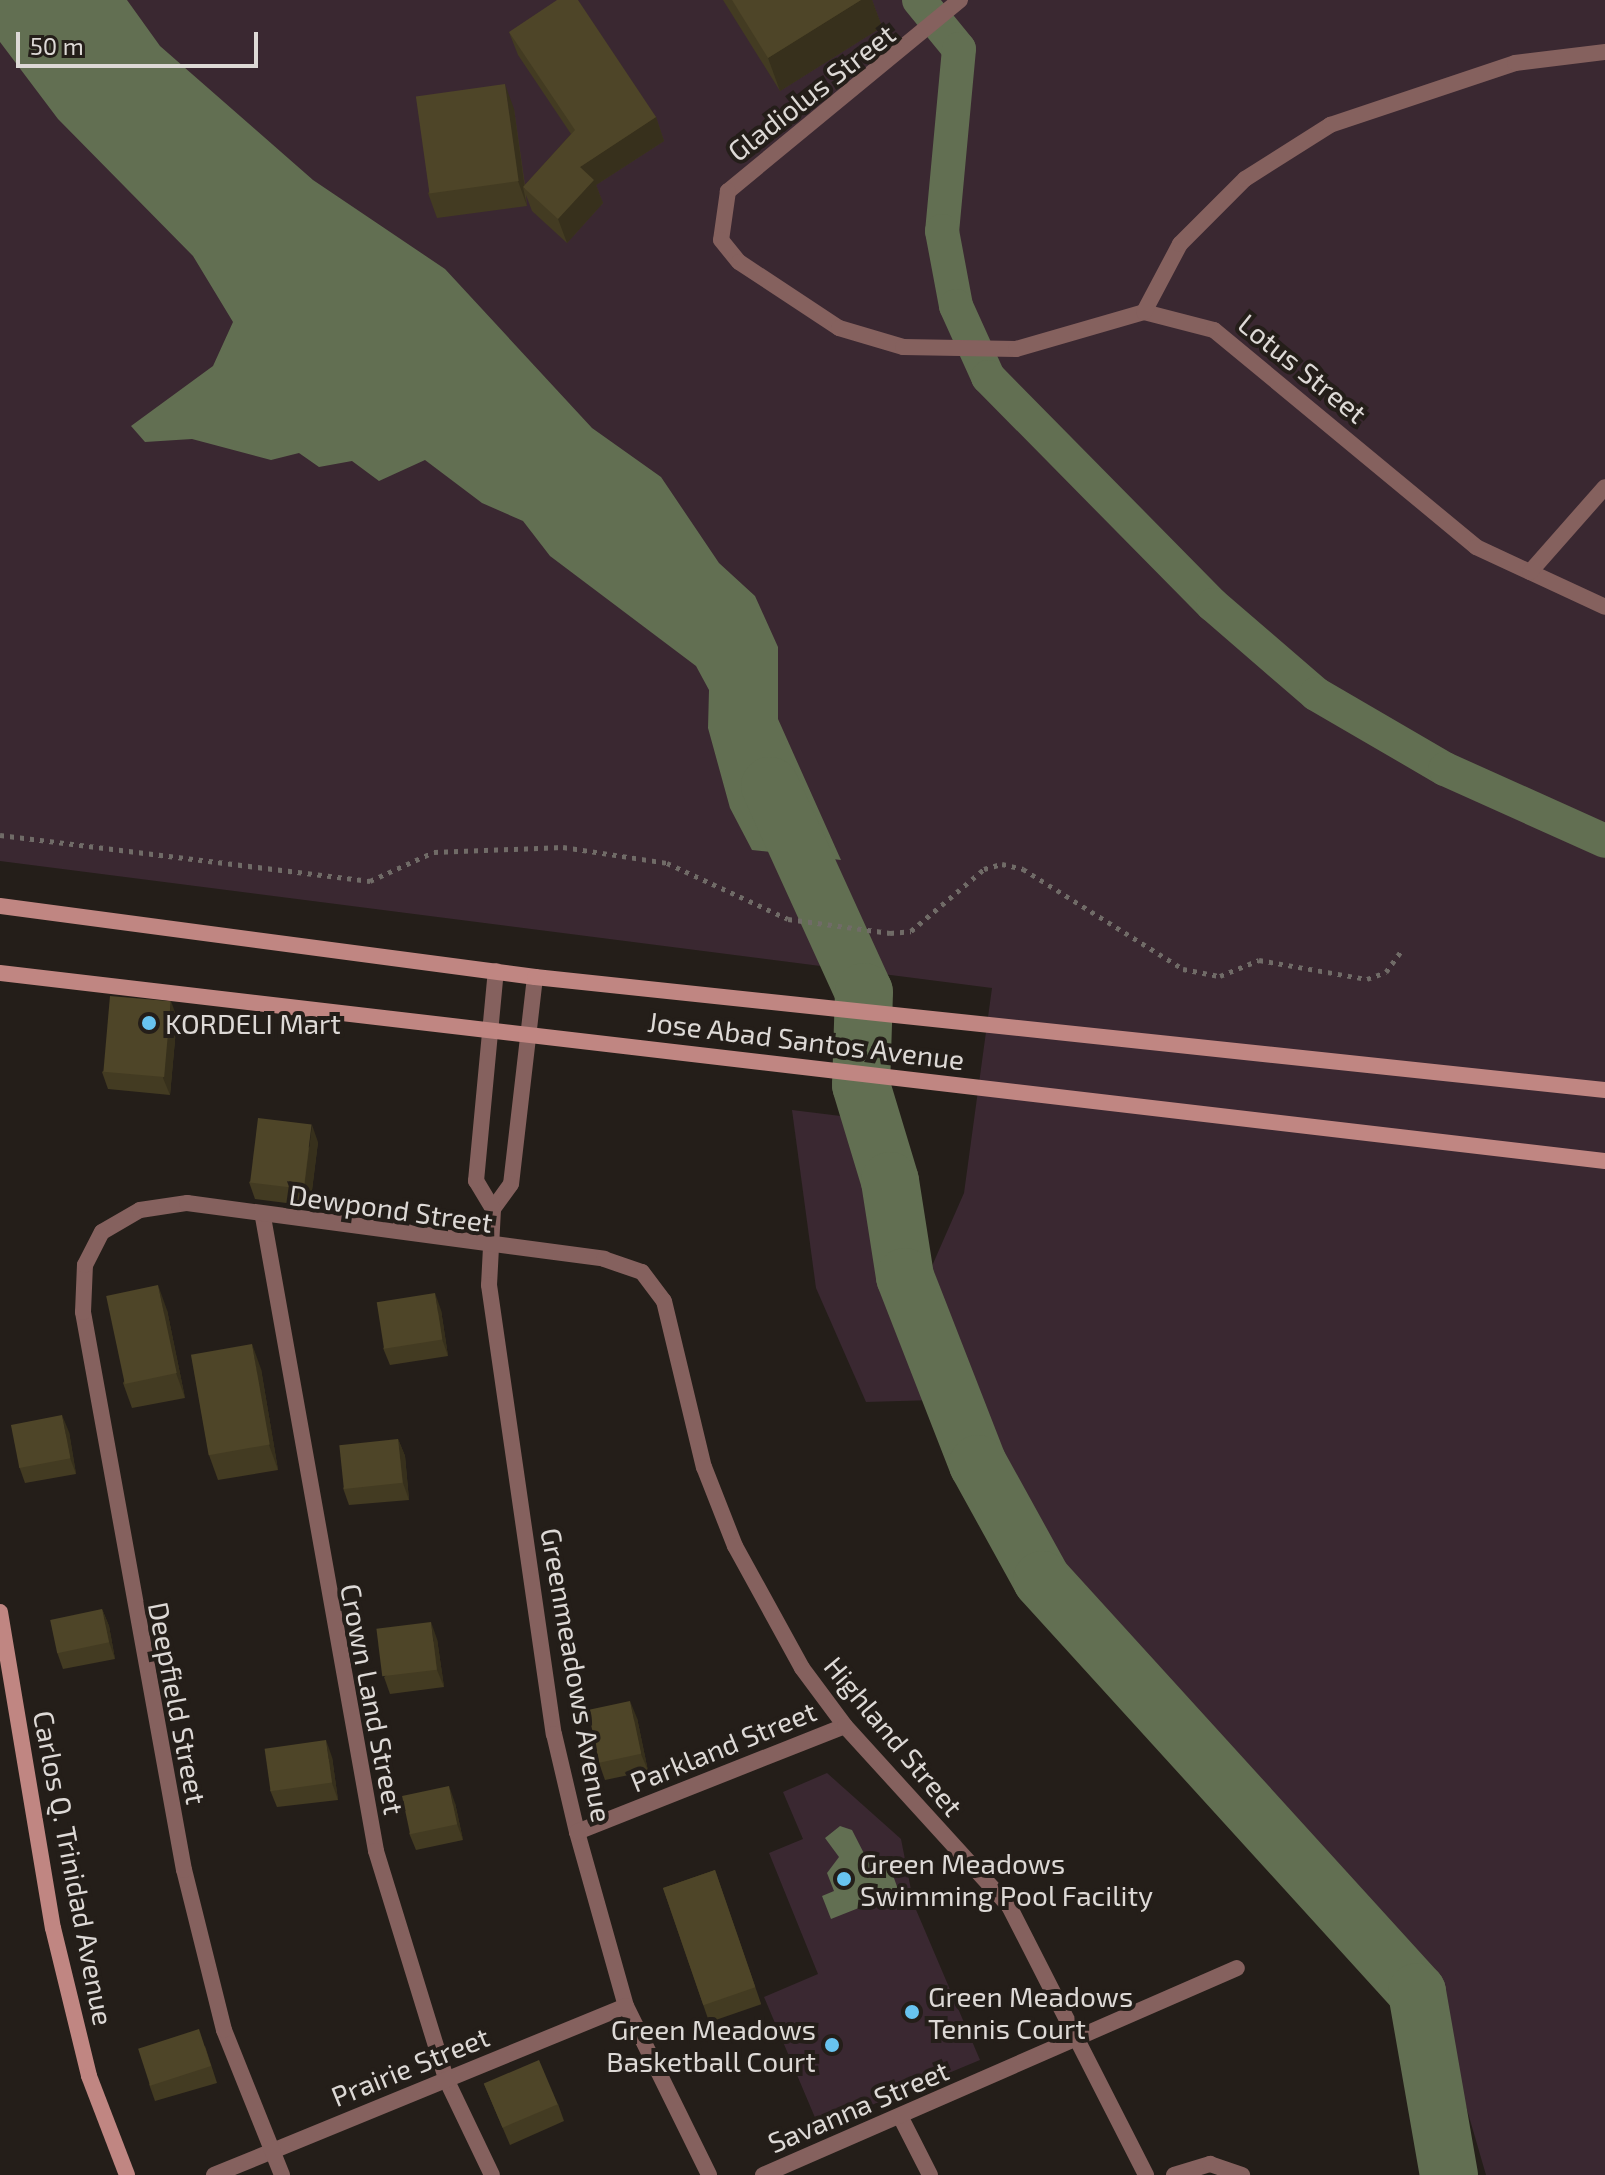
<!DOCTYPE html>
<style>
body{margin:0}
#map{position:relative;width:1605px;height:2175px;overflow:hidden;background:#241e19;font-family:"Exo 2",sans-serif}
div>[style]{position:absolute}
.green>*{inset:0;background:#3a2831}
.water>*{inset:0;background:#626f52}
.canal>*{height:34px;margin:-17px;padding:0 17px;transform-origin:17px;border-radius:17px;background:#626f52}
.river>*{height:58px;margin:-29px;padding:0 29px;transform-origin:29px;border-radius:29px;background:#626f52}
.path>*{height:5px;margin-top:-2.5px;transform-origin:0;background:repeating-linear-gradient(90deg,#706b67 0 4px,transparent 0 10px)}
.street>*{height:16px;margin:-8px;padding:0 8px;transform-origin:8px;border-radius:8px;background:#85615e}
.secondary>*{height:16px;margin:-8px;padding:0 8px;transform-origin:8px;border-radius:8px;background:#c08682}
.wall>*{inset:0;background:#433b22;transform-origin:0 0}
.shaded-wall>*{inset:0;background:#37301c}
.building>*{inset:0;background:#4e4528;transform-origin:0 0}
.dots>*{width:22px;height:22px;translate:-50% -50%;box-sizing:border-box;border:4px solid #241e19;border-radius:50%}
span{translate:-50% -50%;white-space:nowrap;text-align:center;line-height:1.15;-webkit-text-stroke:8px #241e19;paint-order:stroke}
.street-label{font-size:28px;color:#ddd9d6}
.poi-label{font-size:28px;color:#ddd9d6}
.left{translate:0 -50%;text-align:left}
.right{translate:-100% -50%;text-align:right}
.scale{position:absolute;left:16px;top:32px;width:242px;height:36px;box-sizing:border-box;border:4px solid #ddd9d6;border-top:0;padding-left:10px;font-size:24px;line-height:28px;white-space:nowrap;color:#ddd9d6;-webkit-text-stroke:6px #241e19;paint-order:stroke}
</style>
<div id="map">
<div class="green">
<i style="clip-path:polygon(0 0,1605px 0,1605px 2175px,1486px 2175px,1430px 1982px,1058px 1557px,980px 1409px,932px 1266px,964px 1193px,992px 988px,0 861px)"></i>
<i style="clip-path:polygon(792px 1110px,857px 1118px,935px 1400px,866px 1402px,816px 1288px)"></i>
<i style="clip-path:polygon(827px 1773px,901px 1839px,914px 1905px,980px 2060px,819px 2127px,764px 1997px,818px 1974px,769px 1853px,803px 1839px,783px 1792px)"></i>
</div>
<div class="water">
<i style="clip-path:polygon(0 0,127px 0,160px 46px,313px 180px,445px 269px,592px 428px,661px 477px,719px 563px,755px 596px,778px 647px,778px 719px,841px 860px,752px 850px,730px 808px,708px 728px,709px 690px,696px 666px,550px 556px,523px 521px,482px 503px,425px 460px,379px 481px,352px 461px,319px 467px,299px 453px,271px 460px,192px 439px,145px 442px,131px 426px,213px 366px,233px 322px,193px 256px,58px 119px,0 42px)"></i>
<i style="clip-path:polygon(840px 1826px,852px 1830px,874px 1873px,890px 1867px,899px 1892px,831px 1919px,822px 1896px,834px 1891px,827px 1873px,839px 1857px,825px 1838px)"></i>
</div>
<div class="canal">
<i style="left:919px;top:0;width:63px;rotate:50.8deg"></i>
<i style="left:959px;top:49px;width:183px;rotate:95.3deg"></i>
<i style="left:942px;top:231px;width:76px;rotate:79.4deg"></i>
<i style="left:956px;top:306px;width:78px;rotate:65.7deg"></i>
<i style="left:988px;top:377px;width:320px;rotate:45.4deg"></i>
<i style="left:1213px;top:605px;width:136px;rotate:40.8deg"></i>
<i style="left:1316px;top:694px;width:149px;rotate:30.2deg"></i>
<i style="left:1445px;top:769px;width:175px;rotate:24.2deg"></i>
</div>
<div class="river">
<i style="left:770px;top:786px;width:226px;rotate:65.5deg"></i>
<i style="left:864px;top:992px;width:93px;rotate:91.8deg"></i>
<i style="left:861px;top:1085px;width:100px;rotate:73.2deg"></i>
<i style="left:890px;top:1181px;width:97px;rotate:81.1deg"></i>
<i style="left:905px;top:1277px;width:201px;rotate:68.7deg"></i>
<i style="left:978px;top:1464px;width:132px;rotate:61.1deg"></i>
<i style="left:1042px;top:1580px;width:557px;rotate:47.69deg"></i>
<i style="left:1417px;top:1992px;width:186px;rotate:80.1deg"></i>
</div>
<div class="path">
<i style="left:0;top:835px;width:373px;rotate:7.1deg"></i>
<i style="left:370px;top:881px;width:70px;rotate:-24.4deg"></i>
<i style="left:434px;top:852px;width:129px;rotate:-2.2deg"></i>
<i style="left:563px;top:847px;width:105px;rotate:8.7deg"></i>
<i style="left:667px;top:863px;width:133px;rotate:24.8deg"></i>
<i style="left:788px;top:919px;width:103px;rotate:7.8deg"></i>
<i style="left:890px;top:933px;width:21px;rotate:-5deg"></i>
<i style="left:911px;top:931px;width:96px;rotate:-40.3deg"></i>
<i style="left:984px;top:869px;width:19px;rotate:-16deg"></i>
<i style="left:1002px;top:864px;width:22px;rotate:13deg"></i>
<i style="left:1023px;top:869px;width:189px;rotate:32deg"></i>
<i style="left:1183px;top:969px;width:38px;rotate:11deg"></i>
<i style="left:1220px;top:976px;width:42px;rotate:-22.3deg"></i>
<i style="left:1259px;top:960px;width:110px;rotate:10deg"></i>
<i style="left:1367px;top:979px;width:20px;rotate:-20deg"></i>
<i style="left:1386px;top:972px;width:29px;rotate:-54deg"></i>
</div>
<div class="street">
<i style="left:960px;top:0;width:301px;rotate:140.5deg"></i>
<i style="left:728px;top:191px;width:49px;rotate:98.1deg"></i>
<i style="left:721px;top:240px;width:28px;rotate:51deg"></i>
<i style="left:739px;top:262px;width:120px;rotate:33.4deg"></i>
<i style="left:839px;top:328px;width:67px;rotate:16.5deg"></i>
<i style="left:903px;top:347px;width:113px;rotate:1deg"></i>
<i style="left:1016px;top:349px;width:133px;rotate:-16.1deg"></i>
<i style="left:1144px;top:312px;width:72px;rotate:14.4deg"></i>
<i style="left:1214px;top:330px;width:340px;rotate:39.6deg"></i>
<i style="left:1476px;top:547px;width:142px;rotate:24.9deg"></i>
<i style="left:1144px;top:312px;width:77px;rotate:-62.1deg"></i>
<i style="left:1180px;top:244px;width:92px;rotate:-45deg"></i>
<i style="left:1245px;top:179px;width:101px;rotate:-32.4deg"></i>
<i style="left:1330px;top:125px;width:195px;rotate:-18.5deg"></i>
<i style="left:1515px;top:63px;width:91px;rotate:-7deg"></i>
<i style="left:1530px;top:572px;width:113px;rotate:-48.6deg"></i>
<i style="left:535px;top:977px;width:208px;rotate:96.6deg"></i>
<i style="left:511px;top:1184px;width:31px;rotate:126deg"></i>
<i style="left:493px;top:1209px;width:76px;rotate:93deg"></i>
<i style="left:489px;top:1285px;width:454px;rotate:81.8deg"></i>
<i style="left:554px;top:1734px;width:101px;rotate:76.8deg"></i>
<i style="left:577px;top:1832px;width:181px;rotate:74.3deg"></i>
<i style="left:626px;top:2006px;width:188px;rotate:63.8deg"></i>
<i style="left:493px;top:1209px;width:33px;rotate:-121deg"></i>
<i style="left:476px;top:1181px;width:211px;rotate:-84.6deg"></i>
<i style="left:263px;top:1217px;width:644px;rotate:79.89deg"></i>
<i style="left:376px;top:1851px;width:239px;rotate:72.9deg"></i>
<i style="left:446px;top:2079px;width:106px;rotate:64.4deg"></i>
<i style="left:577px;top:1832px;width:288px;rotate:-21.6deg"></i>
<i style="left:900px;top:2116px;width:66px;rotate:63deg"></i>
<i style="left:214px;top:2175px;width:445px;rotate:-22.3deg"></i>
<i style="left:282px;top:2175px;width:156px;rotate:-111.8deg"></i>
<i style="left:224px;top:2030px;width:165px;rotate:-104deg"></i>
<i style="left:184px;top:1870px;width:567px;rotate:-100.26deg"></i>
<i style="left:83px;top:1312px;width:47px;rotate:-87.6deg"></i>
<i style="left:85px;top:1265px;width:37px;rotate:-63deg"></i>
<i style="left:102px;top:1232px;width:44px;rotate:-30.1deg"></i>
<i style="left:140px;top:1210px;width:48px;rotate:-8.5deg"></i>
<i style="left:187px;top:1203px;width:421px;rotate:7.6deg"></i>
<i style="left:604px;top:1259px;width:40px;rotate:18.9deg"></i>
<i style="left:642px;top:1272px;width:36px;rotate:53deg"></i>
<i style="left:664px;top:1301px;width:171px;rotate:76.5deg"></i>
<i style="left:704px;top:1467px;width:85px;rotate:68.6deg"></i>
<i style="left:735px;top:1546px;width:139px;rotate:61.2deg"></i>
<i style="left:802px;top:1668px;width:72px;rotate:53.4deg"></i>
<i style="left:845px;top:1726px;width:244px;rotate:47.7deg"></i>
<i style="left:1009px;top:1906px;width:302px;rotate:63deg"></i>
<i style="left:763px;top:2175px;width:517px;rotate:-23.59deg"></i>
<i style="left:1174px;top:2175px;width:38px;rotate:-17deg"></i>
<i style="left:1210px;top:2164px;width:34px;rotate:19deg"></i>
</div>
<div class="secondary">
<i style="left:0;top:906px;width:540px;rotate:7.56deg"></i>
<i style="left:535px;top:977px;width:1076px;rotate:6.03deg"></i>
<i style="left:0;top:973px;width:1616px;rotate:6.68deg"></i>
<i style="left:0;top:1612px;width:320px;rotate:80.5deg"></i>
<i style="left:53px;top:1928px;width:152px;rotate:76.3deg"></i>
<i style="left:89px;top:2076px;width:106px;rotate:69deg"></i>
</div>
<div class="wall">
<i style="clip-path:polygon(723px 0,872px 0,882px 27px,780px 91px)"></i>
<i style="clip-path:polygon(509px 32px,656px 117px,664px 141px,596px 185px,603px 203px,567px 243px,532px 211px,526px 195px,527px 206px,437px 218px,428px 193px,514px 109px,525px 185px,571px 134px,518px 55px)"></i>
<i style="clip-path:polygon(177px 1018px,170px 1095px,108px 1089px,102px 1072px)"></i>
<i style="clip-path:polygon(318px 1142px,310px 1206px,255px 1199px,249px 1182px)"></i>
<i style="clip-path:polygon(167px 1310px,185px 1398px,132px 1408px,123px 1383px)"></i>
<i style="clip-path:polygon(441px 1310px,448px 1356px,390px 1365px,383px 1348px)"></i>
<i style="clip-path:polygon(261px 1369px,278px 1470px,218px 1480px,209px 1455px)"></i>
<i style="clip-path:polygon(69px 1432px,76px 1474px,25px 1483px,19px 1466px)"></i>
<i style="clip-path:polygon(398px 1439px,405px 1456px,409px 1500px,349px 1505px,343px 1488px)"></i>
<i style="clip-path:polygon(102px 1609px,109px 1626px,115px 1659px,63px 1669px,57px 1652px)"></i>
<i style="clip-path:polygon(437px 1639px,444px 1687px,390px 1694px,384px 1677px)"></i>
<i style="clip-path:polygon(637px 1718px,648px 1771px,605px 1780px,599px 1763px)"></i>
<i style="clip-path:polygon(332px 1757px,338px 1800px,277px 1807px,270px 1790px)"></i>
<i style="clip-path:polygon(455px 1803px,463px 1840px,416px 1850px,409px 1833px)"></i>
<i style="left:715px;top:1870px;width:142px;height:55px;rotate:71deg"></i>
<i style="clip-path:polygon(205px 2046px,217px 2083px,155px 2101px,149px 2084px)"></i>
<i style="clip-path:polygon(484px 2084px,558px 2104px,564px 2121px,510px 2145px)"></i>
</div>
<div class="shaded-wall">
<i style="clip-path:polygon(861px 0,872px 0,882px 27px,780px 91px,768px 58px)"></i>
<i style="clip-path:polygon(505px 84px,514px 109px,525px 189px,523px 187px,527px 206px,518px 181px)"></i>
<i style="clip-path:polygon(656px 117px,664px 141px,596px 185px,603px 203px,567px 243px,558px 219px,580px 167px)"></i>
<i style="clip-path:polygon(171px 1001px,177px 1018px,170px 1095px,163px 1078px)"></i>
<i style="clip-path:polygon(312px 1125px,318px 1142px,310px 1206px,304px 1189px)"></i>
<i style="clip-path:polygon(158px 1285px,167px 1310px,185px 1398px,176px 1373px)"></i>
<i style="clip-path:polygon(435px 1293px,441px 1310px,448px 1356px,442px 1339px)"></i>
<i style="clip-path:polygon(252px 1344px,261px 1369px,278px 1470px,269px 1445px)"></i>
<i style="clip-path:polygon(62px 1415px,69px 1432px,76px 1474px,70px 1458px)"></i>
<i style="clip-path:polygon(398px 1439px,405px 1456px,409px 1500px,403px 1483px)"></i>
<i style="clip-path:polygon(102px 1609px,109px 1626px,115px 1659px,109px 1642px)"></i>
<i style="clip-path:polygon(431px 1622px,437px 1639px,444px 1687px,437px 1670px)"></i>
<i style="clip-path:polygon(630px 1701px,637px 1718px,648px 1771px,641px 1754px)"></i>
<i style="clip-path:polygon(326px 1740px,332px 1757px,338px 1800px,332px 1783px)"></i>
<i style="clip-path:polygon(449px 1786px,455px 1803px,463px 1840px,457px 1824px)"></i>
</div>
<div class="building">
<i style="clip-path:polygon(557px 0,578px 0,656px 117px,580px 167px,594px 180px,558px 219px,523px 187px,575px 130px,509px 32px)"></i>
<i style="clip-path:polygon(732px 0,861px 0,768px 58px)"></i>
<i style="left:505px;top:84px;width:98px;height:90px;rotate:82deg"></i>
<i style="left:110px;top:996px;width:61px;height:76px;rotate:5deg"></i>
<i style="left:258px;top:1118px;width:54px;height:65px;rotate:7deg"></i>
<i style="left:158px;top:1285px;width:90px;height:53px;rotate:78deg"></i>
<i style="left:435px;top:1293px;width:47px;height:59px;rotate:81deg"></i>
<i style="left:252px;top:1344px;width:102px;height:62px;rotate:80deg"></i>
<i style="left:62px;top:1415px;width:44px;height:52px;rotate:79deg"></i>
<i style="left:398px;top:1439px;width:44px;height:59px;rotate:84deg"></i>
<i style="left:102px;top:1609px;width:34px;height:53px;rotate:78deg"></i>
<i style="left:431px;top:1622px;width:48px;height:55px;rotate:83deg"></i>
<i style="left:630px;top:1701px;width:54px;height:43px;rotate:78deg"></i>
<i style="left:326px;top:1740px;width:43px;height:62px;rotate:82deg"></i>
<i style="left:449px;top:1786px;width:39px;height:48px;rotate:78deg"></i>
<i style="left:715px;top:1870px;width:124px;height:55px;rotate:71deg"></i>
<i style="left:199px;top:2029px;width:39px;height:64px;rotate:72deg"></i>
<i style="left:539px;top:2060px;width:48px;height:60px;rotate:67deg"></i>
</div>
<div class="dots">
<i style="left:149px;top:1023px;background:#68c4f0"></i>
<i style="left:844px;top:1879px;background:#68c4f0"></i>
<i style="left:912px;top:2012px;background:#68c4f0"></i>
<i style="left:832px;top:2045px;background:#68c4f0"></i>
</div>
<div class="street-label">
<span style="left:811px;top:92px;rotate:-38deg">Gladiolus Street</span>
<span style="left:1303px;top:368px;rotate:39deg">Lotus Street</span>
<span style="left:806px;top:1040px;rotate:7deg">Jose Abad Santos Avenue</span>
<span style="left:391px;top:1208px;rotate:8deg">Dewpond Street</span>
<span style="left:577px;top:1675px;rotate:80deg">Greenmeadows Avenue</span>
<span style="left:373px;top:1699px;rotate:79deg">Crown Land Street</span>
<span style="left:178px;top:1703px;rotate:79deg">Deepfield Street</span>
<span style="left:894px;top:1736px;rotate:50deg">Highland Street</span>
<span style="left:723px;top:1746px;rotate:-22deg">Parkland Street</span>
<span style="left:74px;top:1868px;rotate:79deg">Carlos Q. Trinidad Avenue</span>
<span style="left:410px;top:2066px;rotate:-22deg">Prairie Street</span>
<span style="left:858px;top:2106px;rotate:-23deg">Savanna Street</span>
</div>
<div class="poi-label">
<span class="left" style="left:165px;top:1023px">KORDELI Mart</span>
<span class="left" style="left:860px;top:1879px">Green Meadows<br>Swimming Pool Facility</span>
<span class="left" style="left:928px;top:2012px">Green Meadows<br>Tennis Court</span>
<span class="right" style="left:816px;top:2045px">Green Meadows<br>Basketball Court</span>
</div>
<div class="scale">50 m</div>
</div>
